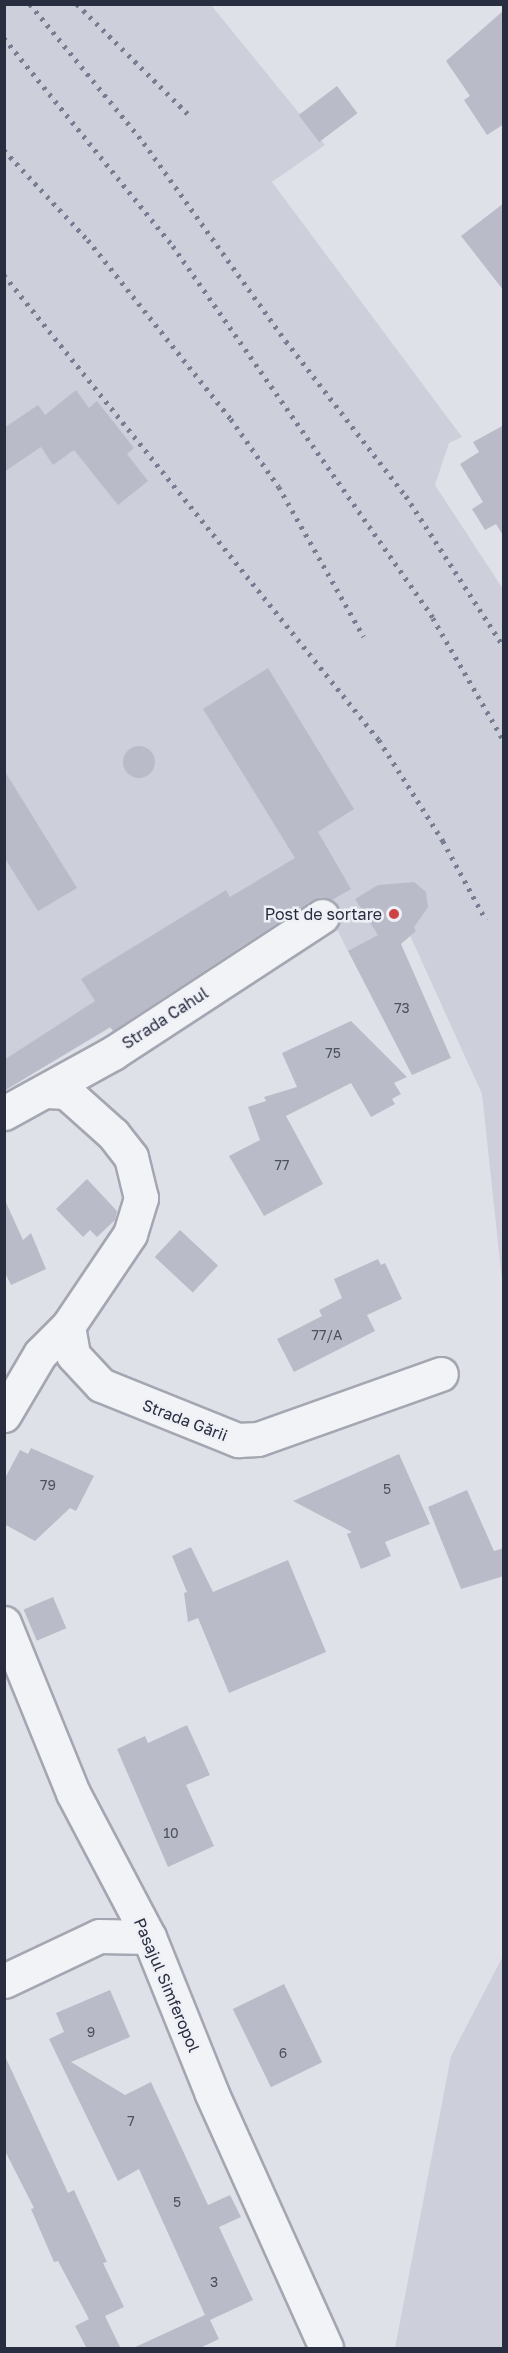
<!DOCTYPE html>
<meta charset="utf-8">
<style>
body{margin:0}
#map{position:relative;width:508px;height:2353px;overflow:hidden;background:#dfe1e8;font-family:"Golos Text",sans-serif}
div>[style]{position:absolute}
.built>*{inset:0;background:#cdd0da}
.building>*{inset:0;background:#b9bcc8;transform-origin:0 0}
.round{border-radius:50%}
.roads{filter:drop-shadow(2px 0 #a4a7b2) drop-shadow(-2px 0 #a4a7b2) drop-shadow(0 2px #a4a7b2) drop-shadow(0 -2px #a4a7b2)}
.minor>*{height:33px;margin:-16.5px;padding:0 16.5px;transform-origin:16.5px;border-radius:16.5px;background:#f2f3f6}
.rail>*{height:4.5px;margin-top:-2.25px;transform-origin:0;background:repeating-linear-gradient(90deg,#787e92 0 3px,transparent 0 9px)}
.dots>*{width:16px;height:16px;translate:-50% -50%;box-sizing:border-box;border:3px solid #eef0f6;border-radius:50%}
span{translate:-50% -50%;white-space:nowrap;text-align:center;line-height:1.15;-webkit-text-stroke:5px #eef0f6;paint-order:stroke}
.number-label{font-size:14px;color:#4c5161}
.number-label span{-webkit-text-stroke-width:0}
.poi-label{font-size:16px;color:#282d3f}
.right{translate:-100% -50%;text-align:right}
.street-label{font-size:16px;color:#282d3f}
.frame{position:absolute;inset:0;border:6px solid #282d3f;pointer-events:none}
</style>
<div id="map">
<div class="built">
<i style="clip-path:polygon(5px 5px,211px 5px,325px 145px,272px 182px,462px 437px,449px 443px,435px 485px,503px 589px,503px 1290px,482px 1094px,408px 931px,379px 940px,351px 957px,323px 902px,5px 1090px)"></i>
<i style="clip-path:polygon(503px 1956px,503px 2348px,395px 2348px,451px 2056px)"></i>
</div>
<div class="building">
<i style="clip-path:polygon(504px 10px,504px 124px,487px 135px,464px 100px,470px 96px,446px 61px)"></i>
<i style="left:337px;top:86px;width:34px;height:48px;rotate:53deg"></i>
<i style="clip-path:polygon(504px 203px,504px 291px,461px 236px)"></i>
<i style="clip-path:polygon(76px 390px,89px 408px,97px 401px,134px 448px,127px 454px,148px 481px,118px 505px,74px 450px,53px 465px,41px 447px,4px 472px,4px 428px,38px 405px,45px 415px)"></i>
<i style="clip-path:polygon(504px 425px,504px 537px,496px 524px,485px 530px,472px 509px,483px 502px,460px 464px,479px 452px,473px 442px)"></i>
<i style="clip-path:polygon(268px 668px,354px 809px,318px 832px,351px 889px,332px 900px,322px 897px,312px 900px,113px 1031px,110px 1027px,4px 1091px,4px 1060px,95px 1001px,81px 979px,226px 890px,230px 897px,295px 858px,203px 709px)"></i>
<i class="round" style="left:123px;top:746px;width:32px;height:32px"></i>
<i style="clip-path:polygon(4px 770px,77px 888px,38px 911px,4px 857px)"></i>
<i style="clip-path:polygon(414px 882px,426px 892px,428px 907px,414px 927px,416px 931px,401px 944px,451px 1058px,412px 1075px,348px 951px,378px 935px,355px 899px,378px 885px)"></i>
<i style="clip-path:polygon(351px 1021px,407px 1077px,394px 1083px,401px 1094px,392px 1099px,395px 1104px,371px 1117px,351px 1083px,286px 1116px,323px 1184px,264px 1216px,229px 1156px,260px 1140px,248px 1107px,266px 1101px,264px 1097px,297px 1087px,282px 1053px)"></i>
<i style="clip-path:polygon(87px 1179px,117px 1211px,115px 1220px,97px 1237px,90px 1230px,83px 1237px,56px 1209px)"></i>
<i style="clip-path:polygon(4px 1198px,23px 1240px,31px 1233px,46px 1269px,11px 1285px,4px 1271px)"></i>
<i style="left:180px;top:1230px;width:52px;height:37px;rotate:43deg"></i>
<i style="clip-path:polygon(378px 1259px,381px 1265px,385px 1263px,402px 1299px,367px 1315px,375px 1331px,294px 1372px,277px 1339px,322px 1316px,319px 1310px,342px 1298px,334px 1279px)"></i>
<i style="clip-path:polygon(31px 1448px,94px 1476px,76px 1511px,70px 1508px,35px 1541px,4px 1524px,4px 1480px,20px 1450px,28px 1454px)"></i>
<i style="clip-path:polygon(399px 1454px,430px 1524px,385px 1542px,391px 1556px,361px 1569px,347px 1534px,352px 1532px,293px 1501px)"></i>
<i style="clip-path:polygon(467px 1490px,494px 1551px,504px 1548px,504px 1576px,461px 1589px,428px 1507px)"></i>
<i style="clip-path:polygon(191px 1547px,213px 1592px,288px 1560px,326px 1652px,229px 1693px,198px 1618px,188px 1622px,184px 1593px,187px 1592px,172px 1556px)"></i>
<i style="left:53px;top:1597px;width:34px;height:32px;rotate:67deg"></i>
<i style="clip-path:polygon(187px 1725px,210px 1775px,186px 1785px,214px 1846px,168px 1867px,117px 1749px,145px 1736px,148px 1743px)"></i>
<i style="left:284px;top:1984px;width:87px;height:57px;rotate:64deg"></i>
<i style="clip-path:polygon(110px 1990px,130px 2037px,71px 2062px,125px 2095px,151px 2082px,208px 2205px,230px 2195px,241px 2217px,219px 2227px,253px 2300px,210px 2320px,219px 2339px,198px 2349px,131px 2349px,205px 2315px,139px 2169px,118px 2181px,49px 2039px,64px 2032px,56px 2013px)"></i>
<i style="clip-path:polygon(4px 2054px,68px 2193px,74px 2190px,107px 2262px,103px 2263px,124px 2307px,105px 2316px,121px 2349px,87px 2349px,75px 2326px,89px 2319px,58px 2261px,54px 2262px,31px 2209px,34px 2208px,4px 2149px)"></i>
</div>
<div class="roads">
<div class="minor">
<i style="left:4px;top:1113px;width:124px;rotate:-28.8deg"></i>
<i style="left:113px;top:1053px;width:250px;rotate:-33.2deg"></i>
<i style="left:68px;top:1326px;width:29px;rotate:80deg"></i>
<i style="left:73px;top:1355px;width:41px;rotate:47deg"></i>
<i style="left:101px;top:1385px;width:148px;rotate:21.9deg"></i>
<i style="left:238px;top:1440px;width:20px;rotate:-3deg"></i>
<i style="left:258px;top:1439px;width:194px;rotate:-19.6deg"></i>
<i style="left:4px;top:1415px;width:71px;rotate:-59.5deg"></i>
<i style="left:40px;top:1354px;width:40px;rotate:-45deg"></i>
<i style="left:68px;top:1326px;width:111px;rotate:-56deg"></i>
<i style="left:130px;top:1234px;width:38px;rotate:-73deg"></i>
<i style="left:141px;top:1198px;width:42px;rotate:-103.7deg"></i>
<i style="left:131px;top:1157px;width:29px;rotate:-128deg"></i>
<i style="left:113px;top:1134px;width:63px;rotate:-138.2deg"></i>
<i style="left:66px;top:1092px;width:19px;rotate:-177deg"></i>
<i style="left:4px;top:1623px;width:183px;rotate:67.9deg"></i>
<i style="left:73px;top:1793px;width:163px;rotate:62.2deg"></i>
<i style="left:149px;top:1937px;width:169px;rotate:68.1deg"></i>
<i style="left:212px;top:2094px;width:278px;rotate:65.8deg"></i>
<i style="left:4px;top:1981px;width:105px;rotate:-25.3deg"></i>
<i style="left:99px;top:1936px;width:50px;rotate:1.1deg"></i>
</div>
</div>
<div class="rail">
<i style="left:30px;top:4px;width:180px;rotate:50.6deg"></i>
<i style="left:144px;top:143px;width:244px;rotate:54.4deg"></i>
<i style="left:286px;top:341px;width:196px;rotate:52.3deg"></i>
<i style="left:406px;top:496px;width:180px;rotate:57deg"></i>
<i style="left:77px;top:4px;width:162px;rotate:44.7deg"></i>
<i style="left:4px;top:38px;width:268px;rotate:50.9deg"></i>
<i style="left:173px;top:246px;width:454px;rotate:55deg"></i>
<i style="left:433px;top:618px;width:142px;rotate:60deg"></i>
<i style="left:4px;top:150px;width:123px;rotate:47deg"></i>
<i style="left:88px;top:240px;width:229px;rotate:51.4deg"></i>
<i style="left:231px;top:419px;width:83px;rotate:54.8deg"></i>
<i style="left:279px;top:487px;width:172px;rotate:60.5deg"></i>
<i style="left:4px;top:275px;width:597px;rotate:51.12deg"></i>
<i style="left:379px;top:740px;width:120px;rotate:57.6deg"></i>
<i style="left:443px;top:841px;width:90px;rotate:61.4deg"></i>
</div>
<div class="dots">
<i style="left:394px;top:914px;background:#ce4344"></i>
</div>
<div class="number-label">
<span style="left:402px;top:1008px">73</span>
<span style="left:333px;top:1053px">75</span>
<span style="left:282px;top:1165px">77</span>
<span style="left:327px;top:1335px">77/A</span>
<span style="left:48px;top:1485px">79</span>
<span style="left:387px;top:1489px">5</span>
<span style="left:171px;top:1833px">10</span>
<span style="left:91px;top:2032px">9</span>
<span style="left:283px;top:2053px">6</span>
<span style="left:131px;top:2121px">7</span>
<span style="left:177px;top:2202px">5</span>
<span style="left:214px;top:2282px">3</span>
</div>
<div class="poi-label">
<span class="right" style="left:382px;top:914px">Post de sortare</span>
</div>
<div class="street-label">
<span style="left:165px;top:1018px;rotate:-33deg">Strada Cahul</span>
<span style="left:185px;top:1420px;rotate:21deg">Strada Gării</span>
<span style="left:167px;top:1985px;rotate:67deg">Pasajul Simferopol</span>
</div>
<div class="frame"></div>
</div>
